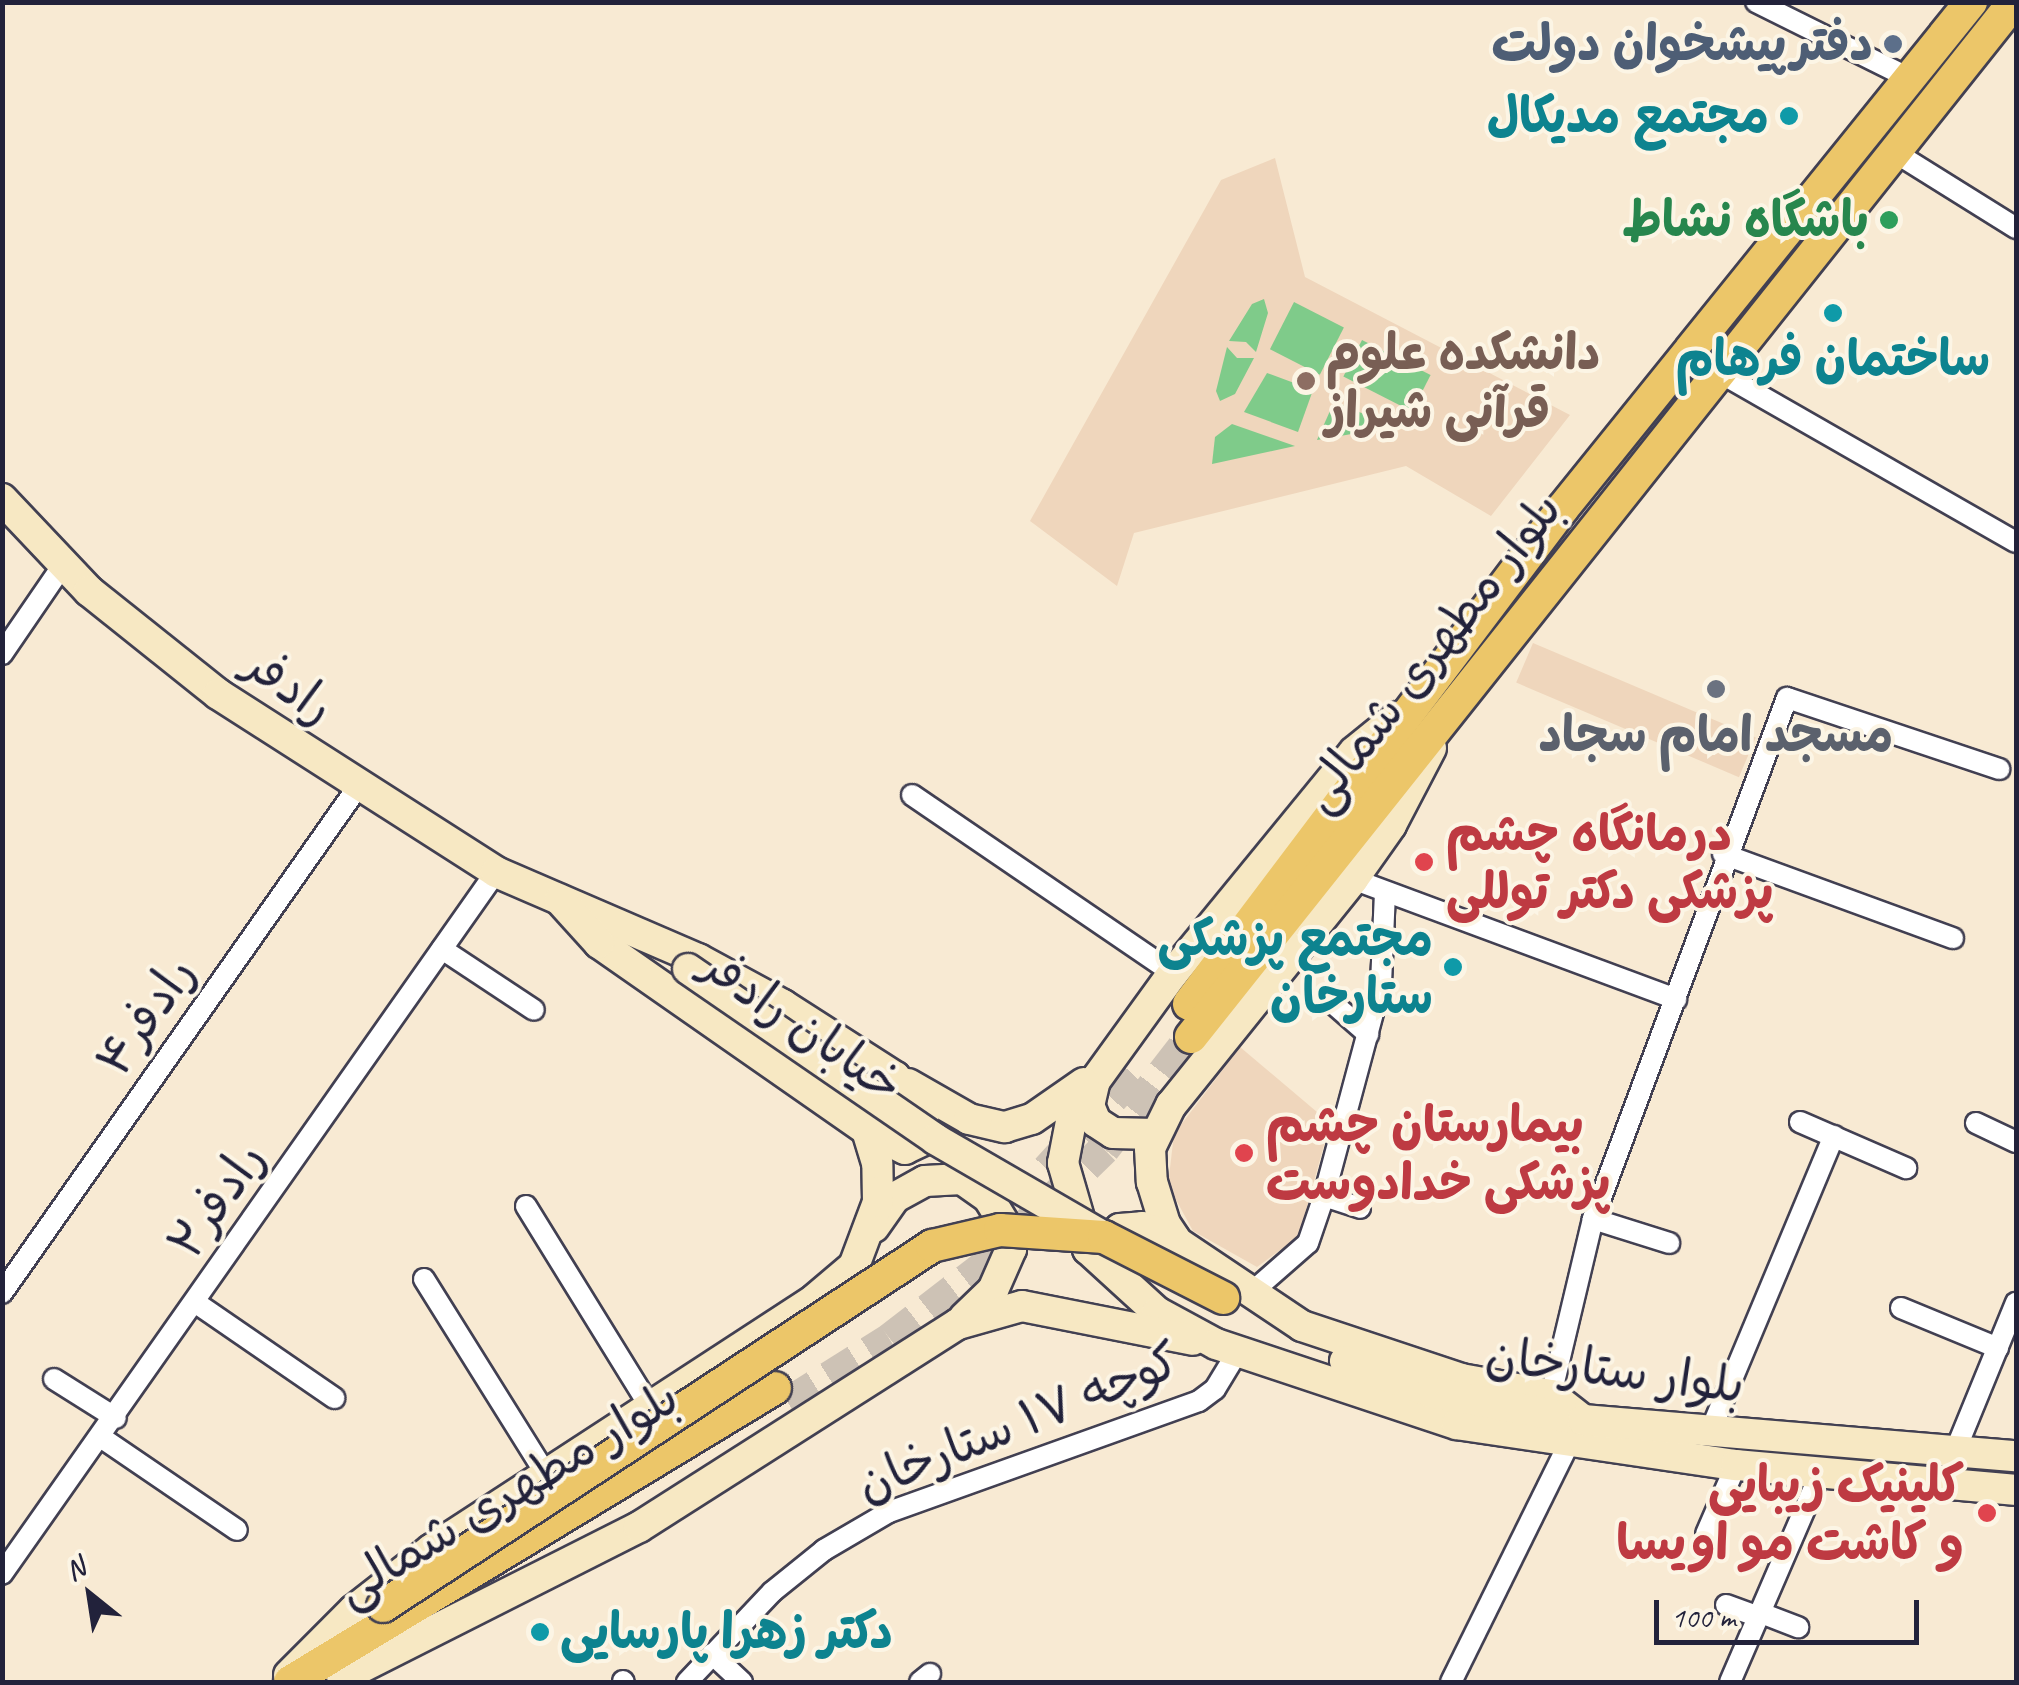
<!DOCTYPE html>
<meta charset="utf-8">
<style>
body{margin:0}
#map{position:relative;width:2019px;height:1685px;overflow:hidden;background:#f8ead3;font-family:Caveat,"Playpen Sans Arabic",sans-serif}
div>[style]{position:absolute}
.built>*{inset:0;background:#efd6bc;transform-origin:0 0}
.green>*{inset:0;background:#7fcb8a;transform-origin:0 0}
.primary-tunnel>*{height:32px;margin-top:-16px;transform-origin:0;background:repeating-linear-gradient(90deg,#cdc2b5 0 32px,transparent 0 48px)}
.roads{filter:drop-shadow(2px 0 #424052) drop-shadow(-2px 0 #424052) drop-shadow(0 2px #424052) drop-shadow(0 -2px #424052)}
.street>*{height:20px;margin:-10px;padding:0 10px;transform-origin:10px;border-radius:10px;background:#fff}
.secondary>*{height:30px;margin:-15px;padding:0 15px;transform-origin:15px;border-radius:15px;background:#f7e8c3}
.primary>*{height:32px;margin:-16px;padding:0 16px;transform-origin:16px;border-radius:16px;background:#ecc669}
.bridges{filter:drop-shadow(2px 0 #424052) drop-shadow(-2px 0 #424052) drop-shadow(0 2px #424052) drop-shadow(0 -2px #424052)}
.secondary-bridge>*{height:30px;margin:-15px;padding:0 15px;transform-origin:15px;border-radius:15px;background:#f7e8c3}
.primary-bridge>*{height:32px;margin:-16px;padding:0 16px;transform-origin:16px;border-radius:16px;background:#ecc669}
.dots>*{width:28px;height:28px;translate:-50% -50%;box-sizing:border-box;border:5px solid #fcf5e5;border-radius:50%}
span{translate:-50% -50%;white-space:nowrap;text-align:center;line-height:1.15;-webkit-text-stroke:8px #fcf5e5;paint-order:stroke}
.service-label{font-size:50px;color:#4e5e75;font-weight:700}
.right{translate:-100% -50%;text-align:right}
.culture-label{font-size:50px;color:#0d838f;font-weight:700}
.left{translate:0 -50%;text-align:left}
.leisure-label{font-size:50px;color:#27864d;font-weight:700}
.education-label{font-size:50px;color:#785e54;font-weight:700}
.street-label{font-size:50px;color:#22223b}
.worship-label{font-size:50px;color:#5b616d;font-weight:700}
.health-label{font-size:50px;color:#be3a42;font-weight:700}
.frame{position:absolute;inset:0;border:5px solid #22223b;pointer-events:none}
.north{position:absolute;left:40px;top:1545px;width:100px;height:100px;-webkit-text-stroke:8px #fcf5e5;paint-order:stroke;rotate:330deg;font-size:28px;font-weight:700;line-height:40px;text-align:center;color:#22223b}
.north::after{content:'';display:block;margin:auto;width:35px;height:45px;background:#22223b;clip-path:polygon(50% 0,100% 100%,50% 72%,0 100%)}
.scale{position:absolute;left:1654px;top:1600px;width:265px;height:45px;box-sizing:border-box;border:5px solid #22223b;border-top:0;padding-left:12px;font-size:30px;line-height:35px;white-space:nowrap;color:#22223b;-webkit-text-stroke:8px #fcf5e5;paint-order:stroke}
</style>
<div id="map">
<div class="built">
<i style="clip-path:polygon(1275px 158px,1305px 277px,1570px 415px,1491px 516px,1406px 466px,1134px 533px,1117px 586px,1030px 521px,1221px 180px)"></i>
<i style="left:1533px;top:643px;width:242px;height:43px;rotate:23deg"></i>
<i style="clip-path:polygon(1240px 1047px,1330px 1123px,1299px 1236px,1257px 1267px,1193px 1231px,1168px 1185px,1174px 1134px)"></i>
</div>
<div class="green">
<i style="clip-path:polygon(1264px 299px,1268px 313px,1256px 352px,1246px 342px,1229px 341px,1252px 304px)"></i>
<i style="left:1294px;top:302px;width:56px;height:53px;rotate:27deg"></i>
<i style="left:1362px;top:340px;width:77px;height:41px;rotate:27deg"></i>
<i style="clip-path:polygon(1227px 347px,1237px 358px,1254px 358px,1235px 394px,1220px 401px,1216px 391px)"></i>
<i style="clip-path:polygon(1267px 373px,1313px 390px,1298px 432px,1244px 412px)"></i>
<i style="clip-path:polygon(1344px 405px,1392px 427px,1317px 440px,1330px 411px)"></i>
<i style="clip-path:polygon(1232px 424px,1295px 446px,1212px 464px,1215px 437px)"></i>
</div>
<div class="primary-tunnel">
<i style="left:1015px;top:1205px;width:181px;rotate:-47.7deg"></i>
<i style="left:788px;top:1403px;width:120px;rotate:-32.1deg"></i>
<i style="left:890px;top:1339px;width:118px;rotate:-37.7deg"></i>
<i style="left:983px;top:1267px;width:169px;rotate:-44.3deg"></i>
<i style="left:1104px;top:1149px;width:142px;rotate:-52.2deg"></i>
</div>
<div class="roads">
<div class="street">
<i style="left:1756px;top:2px;width:171px;rotate:26.4deg"></i>
<i style="left:1896px;top:153px;width:142px;rotate:32deg"></i>
<i style="left:1717px;top:371px;width:344px;rotate:29.8deg"></i>
<i style="left:2px;top:654px;width:108px;rotate:-55.6deg"></i>
<i style="left:912px;top:795px;width:316px;rotate:34.3deg"></i>
<i style="left:1723px;top:854px;width:245px;rotate:20.1deg"></i>
<i style="left:1353px;top:879px;width:345px;rotate:20.4deg"></i>
<i style="left:442px;top:949px;width:110px;rotate:33.5deg"></i>
<i style="left:1336px;top:1006px;width:43px;rotate:41.2deg"></i>
<i style="left:1800px;top:1122px;width:116px;rotate:23.5deg"></i>
<i style="left:1976px;top:1123px;width:44px;rotate:25.4deg"></i>
<i style="left:1324px;top:1196px;width:38px;rotate:18deg"></i>
<i style="left:526px;top:1206px;width:236px;rotate:58.3deg"></i>
<i style="left:1593px;top:1219px;width:80px;rotate:17.5deg"></i>
<i style="left:424px;top:1279px;width:230px;rotate:58deg"></i>
<i style="left:1252px;top:1292px;width:74px;rotate:-41.2deg"></i>
<i style="left:1308px;top:1243px;width:50px;rotate:-71.2deg"></i>
<i style="left:1324px;top:1196px;width:220px;rotate:-75deg"></i>
<i style="left:1381px;top:984px;width:90px;rotate:-87.5deg"></i>
<i style="left:2px;top:1293px;width:617px;rotate:-54.89deg"></i>
<i style="left:196px;top:1303px;width:168px;rotate:34.5deg"></i>
<i style="left:1901px;top:1308px;width:105px;rotate:22.4deg"></i>
<i style="left:54px;top:1379px;width:73px;rotate:32.2deg"></i>
<i style="left:1551px;top:1395px;width:181px;rotate:-76.6deg"></i>
<i style="left:1593px;top:1219px;width:556px;rotate:-69.58deg"></i>
<i style="left:1787px;top:698px;width:224px;rotate:18.5deg"></i>
<i style="left:1710px;top:1432px;width:321px;rotate:-67.3deg"></i>
<i style="left:102px;top:1438px;width:163px;rotate:34.3deg"></i>
<i style="left:1956px;top:1449px;width:158px;rotate:-67.7deg"></i>
<i style="left:1706px;top:1534px;width:75px;rotate:-66.5deg"></i>
<i style="left:2px;top:1574px;width:858px;rotate:-54.87deg"></i>
<i style="left:1726px;top:1605px;width:35px;rotate:20deg"></i>
<i style="left:1761px;top:1613px;width:40px;rotate:21deg"></i>
<i style="left:712px;top:1654px;width:41px;rotate:43deg"></i>
<i style="left:623px;top:1681px;width:1px;rotate:45deg"></i>
<i style="left:687px;top:1682px;width:124px;rotate:-46.6deg"></i>
<i style="left:772px;top:1592px;width:67px;rotate:-38.9deg"></i>
<i style="left:824px;top:1550px;width:75px;rotate:-30.3deg"></i>
<i style="left:889px;top:1512px;width:329px;rotate:-19.7deg"></i>
<i style="left:1199px;top:1401px;width:20px;rotate:-37deg"></i>
<i style="left:1215px;top:1389px;width:44px;rotate:-58.8deg"></i>
<i style="left:920px;top:1682px;width:13px;rotate:-39deg"></i>
<i style="left:1451px;top:1682px;width:264px;rotate:-63.7deg"></i>
<i style="left:1730px;top:1682px;width:232px;rotate:-66.6deg"></i>
</div>
<div class="secondary">
<i style="left:2px;top:499px;width:127px;rotate:46.6deg"></i>
<i style="left:89px;top:591px;width:165px;rotate:38.6deg"></i>
<i style="left:218px;top:694px;width:330px;rotate:32.6deg"></i>
<i style="left:496px;top:872px;width:220px;rotate:23.3deg"></i>
<i style="left:698px;top:959px;width:97px;rotate:28.4deg"></i>
<i style="left:783px;top:1005px;width:133px;rotate:32.7deg"></i>
<i style="left:895px;top:1077px;width:44px;rotate:52.4deg"></i>
<i style="left:922px;top:1112px;width:27px;rotate:82deg"></i>
<i style="left:926px;top:1139px;width:23px;rotate:155deg"></i>
<i style="left:905px;top:1149px;width:42px;rotate:-153.4deg"></i>
<i style="left:867px;top:1130px;width:327px;rotate:-145.1deg"></i>
<i style="left:599px;top:943px;width:58px;rotate:-132.2deg"></i>
<i style="left:1397px;top:717px;width:55px;rotate:140.9deg"></i>
<i style="left:1354px;top:752px;width:286px;rotate:129.3deg"></i>
<i style="left:1173px;top:973px;width:170px;rotate:125.9deg"></i>
<i style="left:1073px;top:1111px;width:53px;rotate:100.9deg"></i>
<i style="left:1063px;top:1163px;width:90px;rotate:73.8deg"></i>
<i style="left:1088px;top:1249px;width:93px;rotate:42.4deg"></i>
<i style="left:1157px;top:1312px;width:67px;rotate:28.5deg"></i>
<i style="left:1216px;top:1344px;width:254px;rotate:18.4deg"></i>
<i style="left:1457px;top:1424px;width:282px;rotate:8.4deg"></i>
<i style="left:1736px;top:1465px;width:281px;rotate:5.1deg"></i>
<i style="left:1431px;top:748px;width:87px;rotate:117.5deg"></i>
<i style="left:1391px;top:825px;width:66px;rotate:125.1deg"></i>
<i style="left:1353px;top:879px;width:290px;rotate:128.8deg"></i>
<i style="left:1171px;top:1105px;width:48px;rotate:116deg"></i>
<i style="left:1150px;top:1148px;width:34px;rotate:87deg"></i>
<i style="left:1152px;top:1182px;width:44px;rotate:72.8deg"></i>
<i style="left:1165px;top:1224px;width:23px;rotate:56deg"></i>
<i style="left:1178px;top:1243px;width:149px;rotate:33.8deg"></i>
<i style="left:1302px;top:1326px;width:168px;rotate:18.4deg"></i>
<i style="left:1461px;top:1379px;width:91px;rotate:10.1deg"></i>
<i style="left:1551px;top:1395px;width:41px;rotate:38deg"></i>
<i style="left:1095px;top:1080px;width:26px;rotate:103deg"></i>
<i style="left:1089px;top:1105px;width:18px;rotate:68deg"></i>
<i style="left:1096px;top:1122px;width:20px;rotate:33deg"></i>
<i style="left:1113px;top:1133px;width:41px;rotate:1.4deg"></i>
<i style="left:908px;top:1084px;width:70px;rotate:29.8deg"></i>
<i style="left:969px;top:1119px;width:37px;rotate:13deg"></i>
<i style="left:1005px;top:1127px;width:28px;rotate:-17deg"></i>
<i style="left:1032px;top:1119px;width:63px;rotate:-34.7deg"></i>
<i style="left:874px;top:1227px;width:35px;rotate:-55deg"></i>
<i style="left:894px;top:1198px;width:35px;rotate:-29deg"></i>
<i style="left:925px;top:1181px;width:37px;rotate:-3deg"></i>
<i style="left:962px;top:1179px;width:32px;rotate:35deg"></i>
<i style="left:988px;top:1197px;width:42px;rotate:58.6deg"></i>
<i style="left:1010px;top:1233px;width:16px;rotate:86deg"></i>
<i style="left:1011px;top:1249px;width:45px;rotate:113.7deg"></i>
<i style="left:993px;top:1290px;width:40px;rotate:136deg"></i>
<i style="left:1108px;top:1261px;width:17px;rotate:-90deg"></i>
<i style="left:1108px;top:1244px;width:19px;rotate:-51deg"></i>
<i style="left:1120px;top:1229px;width:22px;rotate:-5deg"></i>
<i style="left:1142px;top:1227px;width:34px;rotate:19deg"></i>
<i style="left:1345px;top:1361px;width:90px;rotate:20deg"></i>
<i style="left:1430px;top:1392px;width:156px;rotate:10.4deg"></i>
<i style="left:1583px;top:1420px;width:434px;rotate:4.8deg"></i>
<i style="left:289px;top:1675px;width:92px;rotate:-45deg"></i>
<i style="left:354px;top:1610px;width:99px;rotate:-38deg"></i>
<i style="left:432px;top:1549px;width:457px;rotate:-33.1deg"></i>
<i style="left:815px;top:1299px;width:51px;rotate:-40.2deg"></i>
<i style="left:854px;top:1266px;width:68px;rotate:-69.4deg"></i>
<i style="left:878px;top:1202px;width:39px;rotate:-91deg"></i>
<i style="left:877px;top:1163px;width:34px;rotate:-107deg"></i>
<i style="left:342px;top:1677px;width:333px;rotate:-26.8deg"></i>
<i style="left:639px;top:1527px;width:378px;rotate:-32.5deg"></i>
<i style="left:958px;top:1324px;width:66px;rotate:-15.7deg"></i>
<i style="left:1022px;top:1306px;width:174px;rotate:11.2deg"></i>
</div>
<div class="primary">
<i style="left:1189px;top:1004px;width:621px;rotate:-52.98deg"></i>
<i style="left:1563px;top:508px;width:650px;rotate:-51.12deg"></i>
<i style="left:1191px;top:1037px;width:1322px;rotate:-51.51deg"></i>
<i style="left:290px;top:1682px;width:567px;rotate:-31.22deg"></i>
</div>
</div>
<div class="bridges">
<div class="secondary-bridge">
<i style="left:688px;top:969px;width:300px;rotate:34.5deg"></i>
<i style="left:935px;top:1139px;width:193px;rotate:30.1deg"></i>
</div>
<div class="primary-bridge">
<i style="left:383px;top:1606px;width:657px;rotate:-33.25deg"></i>
<i style="left:932px;top:1246px;width:70px;rotate:-13.2deg"></i>
<i style="left:1000px;top:1230px;width:104px;rotate:3.9deg"></i>
<i style="left:1104px;top:1237px;width:134px;rotate:27.1deg"></i>
</div>
</div>
<div class="dots">
<i style="left:1893px;top:44px;background:#5c6f8a"></i>
<i style="left:1789px;top:116px;background:#0f9aa8"></i>
<i style="left:1889px;top:220px;background:#2e9e5b"></i>
<i style="left:1833px;top:313px;background:#0f9aa8"></i>
<i style="left:1306px;top:381px;background:#8d6e63"></i>
<i style="left:1716px;top:689px;background:#6b7280"></i>
<i style="left:1424px;top:862px;background:#e0444e"></i>
<i style="left:1453px;top:967px;background:#0f9aa8"></i>
<i style="left:1244px;top:1153px;background:#e0444e"></i>
<i style="left:1987px;top:1513px;background:#e0444e"></i>
<i style="left:540px;top:1632px;background:#0f9aa8"></i>
</div>
<div class="service-label">
<span class="right" style="left:1873px;top:44px">دفترپیشخوان دولت</span>
</div>
<div class="culture-label">
<span class="right" style="left:1769px;top:116px">مجتمع مدیکال</span>
<span style="left:1833px;top:359px">ساختمان فرهام</span>
<span class="right" style="left:1433px;top:967px">مجتمع پزشکی<br>ستارخان</span>
<span class="left" style="left:560px;top:1632px">دکتر زهرا پارسایی</span>
</div>
<div class="leisure-label">
<span class="right" style="left:1869px;top:220px">باشگاه نشاط</span>
</div>
<div class="education-label">
<span class="left" style="left:1326px;top:381px">دانشکده علوم<br>قرآنی شیراز</span>
</div>
<div class="street-label">
<span style="left:1431px;top:652px;rotate:-52deg">بلوار مطهرى شمالى</span>
<span style="left:290px;top:685px;rotate:35deg">رادفر</span>
<span style="left:145px;top:1016px;rotate:-55deg">رادفر۴</span>
<span style="left:803px;top:1025px;rotate:35deg">خیابان رادفر</span>
<span style="left:216px;top:1200px;rotate:-55deg">رادفر۲</span>
<span style="left:1615px;top:1370px;rotate:7deg">بلوار ستارخان</span>
<span style="left:1018px;top:1422px;rotate:-22deg">کوچه ۱۷ ستارخان</span>
<span style="left:507px;top:1493px;rotate:-31deg">بلوار مطهرى شمالى</span>
</div>
<div class="worship-label">
<span style="left:1716px;top:735px">مسجد امام سجاد</span>
</div>
<div class="health-label">
<span class="left" style="left:1446px;top:862px">درمانگاه چشم<br>پزشكی دكتر توللی</span>
<span class="left" style="left:1266px;top:1153px">بیمارستان چشم<br>پزشکی خدادوست</span>
<span class="right" style="left:1964px;top:1513px">کلینیک زیبایی<br>و کاشت مو اویسا</span>
</div>
<div class="frame"></div>
<div class="north">N</div>
<div class="scale">100 m</div>
</div>
